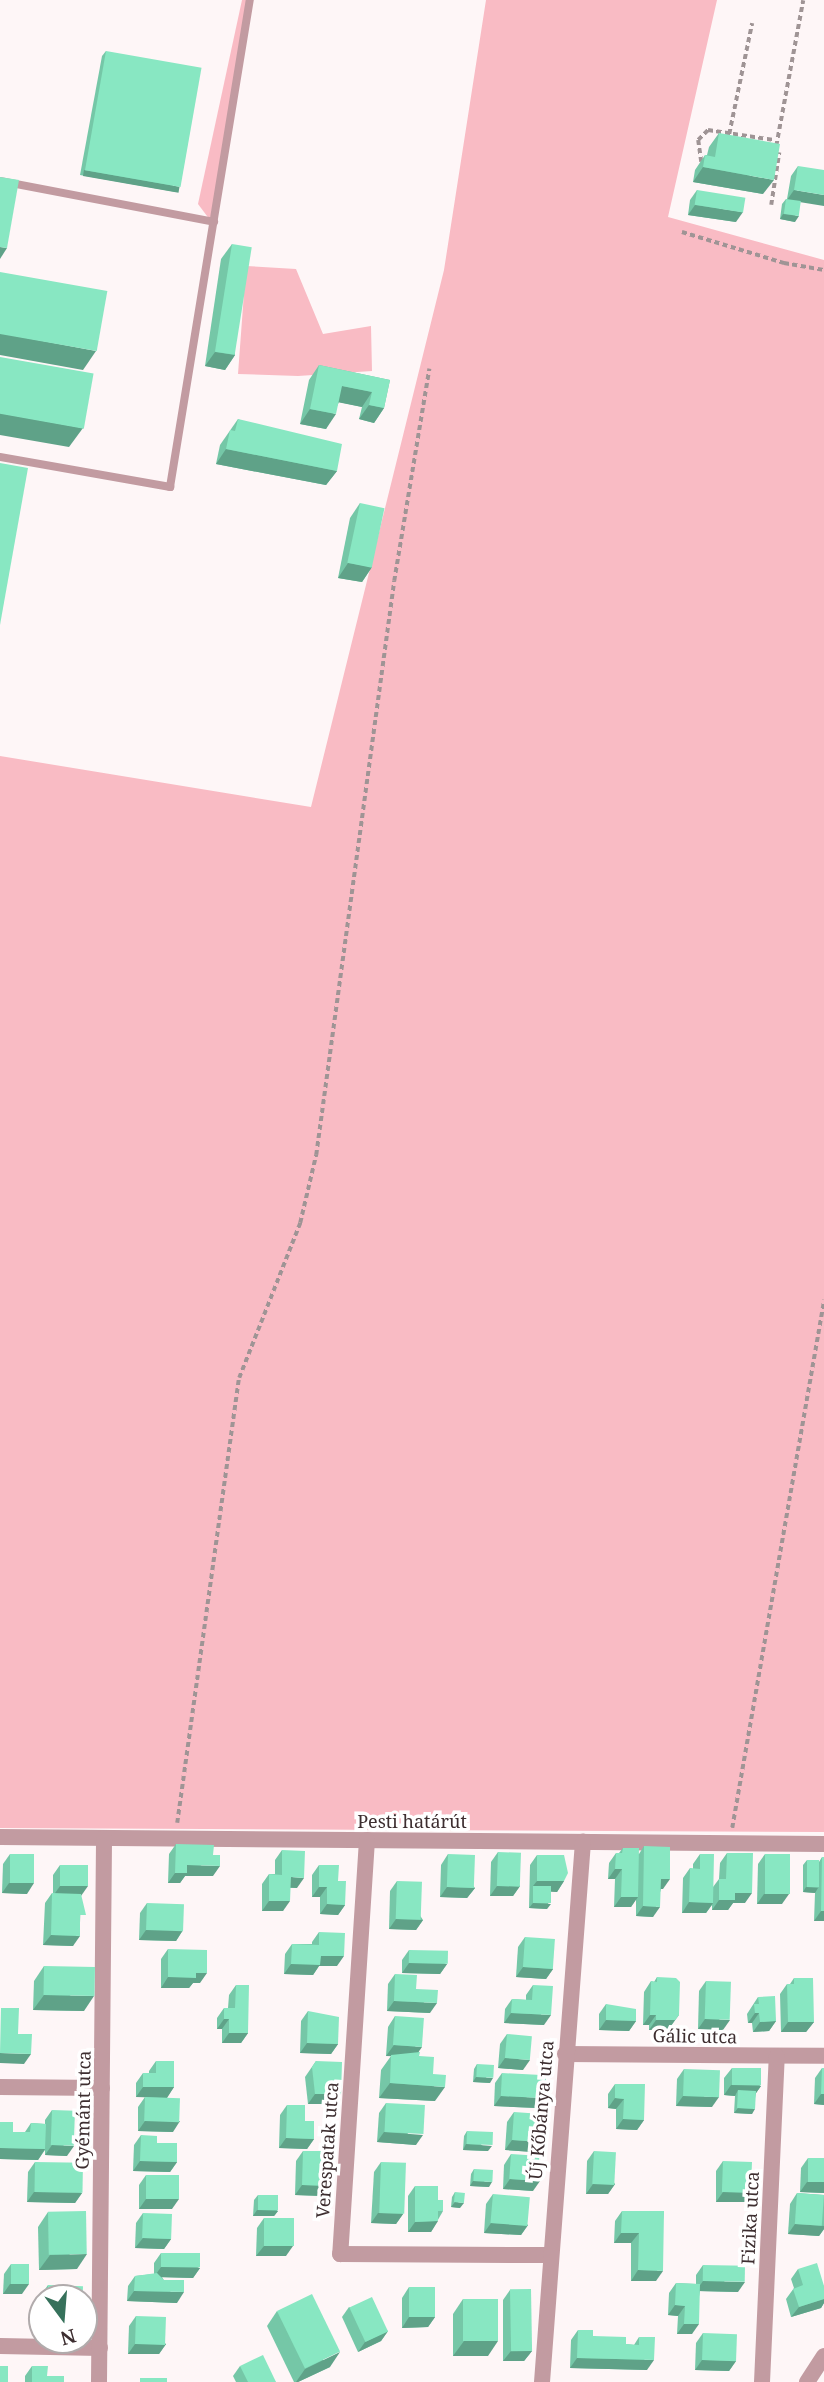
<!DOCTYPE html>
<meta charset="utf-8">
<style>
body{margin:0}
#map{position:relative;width:824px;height:2382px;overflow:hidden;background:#fef6f7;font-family:"Noto Serif",serif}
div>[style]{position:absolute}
.green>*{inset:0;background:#f9bbc4}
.path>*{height:3.5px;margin-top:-1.75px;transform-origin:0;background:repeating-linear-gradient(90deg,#9f9495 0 5px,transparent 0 8.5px)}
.lane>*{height:8px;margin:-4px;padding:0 4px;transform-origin:4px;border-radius:4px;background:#c29ba1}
.street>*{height:16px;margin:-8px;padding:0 8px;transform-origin:8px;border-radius:8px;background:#c29ba1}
.wall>*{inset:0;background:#75c7a7}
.shaded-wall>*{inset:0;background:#5fa288;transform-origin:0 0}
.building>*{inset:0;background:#88e7c2;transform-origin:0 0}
span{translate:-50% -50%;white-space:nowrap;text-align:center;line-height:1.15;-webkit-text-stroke:7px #fff;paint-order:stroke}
.street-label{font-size:18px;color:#3d2e30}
.north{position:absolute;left:28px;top:2284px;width:70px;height:70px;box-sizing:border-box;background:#fff;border:2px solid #b1abac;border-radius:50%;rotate:164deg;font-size:19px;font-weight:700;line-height:28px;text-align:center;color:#3d2e30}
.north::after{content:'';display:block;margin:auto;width:24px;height:32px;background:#36715b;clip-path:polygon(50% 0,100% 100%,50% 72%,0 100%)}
</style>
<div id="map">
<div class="green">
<i style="clip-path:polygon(242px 0,253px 0,210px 220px,198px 204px)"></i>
<i style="clip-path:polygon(486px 0,717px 0,668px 217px,824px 260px,824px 1832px,0 1828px,0 756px,311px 807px,444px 270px)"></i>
<i style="clip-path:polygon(246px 266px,296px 269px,323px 334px,371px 326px,372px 371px,298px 376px,238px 374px)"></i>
</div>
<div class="path">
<i style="left:729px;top:134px;width:113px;rotate:-78.3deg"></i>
<i style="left:776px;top:146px;width:148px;rotate:-79.5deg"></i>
<i style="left:701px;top:162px;width:22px;rotate:-98deg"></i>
<i style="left:698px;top:140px;width:14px;rotate:-45deg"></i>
<i style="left:708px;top:130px;width:67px;rotate:8.6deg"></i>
<i style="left:771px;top:205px;width:53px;rotate:-81.3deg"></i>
<i style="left:682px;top:232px;width:107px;rotate:16.9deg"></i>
<i style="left:784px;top:263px;width:41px;rotate:9.9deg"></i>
<i style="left:177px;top:1823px;width:449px;rotate:-82.1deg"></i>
<i style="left:239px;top:1378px;width:167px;rotate:-68.5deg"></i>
<i style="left:300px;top:1223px;width:70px;rotate:-76.8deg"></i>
<i style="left:316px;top:1155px;width:579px;rotate:-82.26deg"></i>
<i style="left:394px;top:581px;width:215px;rotate:-80.6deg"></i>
<i style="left:732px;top:1828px;width:536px;rotate:-80.12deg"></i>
</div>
<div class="lane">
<i style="left:0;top:181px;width:218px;rotate:10.8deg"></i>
<i style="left:0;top:457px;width:173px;rotate:10deg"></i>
<i style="left:170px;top:487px;width:494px;rotate:-80.7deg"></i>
</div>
<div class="street">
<i style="left:0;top:1837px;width:824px;rotate:0.49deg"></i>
<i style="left:367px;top:1840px;width:415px;rotate:93.7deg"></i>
<i style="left:340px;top:2254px;width:209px;rotate:0.3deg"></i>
<i style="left:565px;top:2054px;width:259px;rotate:0.4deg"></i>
<i style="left:0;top:2087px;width:102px;rotate:0.6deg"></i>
<i style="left:0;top:2346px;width:100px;rotate:1.1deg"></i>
<i style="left:99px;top:2382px;width:544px;rotate:-89.47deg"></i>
<i style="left:542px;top:2382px;width:542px;rotate:-85.66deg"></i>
<i style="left:762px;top:2382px;width:326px;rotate:-87.4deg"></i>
<i style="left:807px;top:2382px;width:31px;rotate:-57deg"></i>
</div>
<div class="wall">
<i style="clip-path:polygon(106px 51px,176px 192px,80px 175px,102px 56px)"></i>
<i style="clip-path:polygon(719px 133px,763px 194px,693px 182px,695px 170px,705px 155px,707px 155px,709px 147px)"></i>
<i style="clip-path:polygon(798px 166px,795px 222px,780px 219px,782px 204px,786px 199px,787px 199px,791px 176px)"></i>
<i style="clip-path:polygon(697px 190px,736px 222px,688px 215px,690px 200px)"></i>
<i style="clip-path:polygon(232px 244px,235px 355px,225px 370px,205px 366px,221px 259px)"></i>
<i style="clip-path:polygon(319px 365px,390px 380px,384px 408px,374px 423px,359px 419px,362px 407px,339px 402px,326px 429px,300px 424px,309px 380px)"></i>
<i style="clip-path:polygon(238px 419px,337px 471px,326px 485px,216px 464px,220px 445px)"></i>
<i style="clip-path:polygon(360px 503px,372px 567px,362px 582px,338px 578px,350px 518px)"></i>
<i style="clip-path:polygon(176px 1844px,213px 1876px,185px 1876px,180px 1883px,168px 1883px,169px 1854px)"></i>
<i style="clip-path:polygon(644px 1846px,663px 1889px,661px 1889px,653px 1917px,636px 1916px,636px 1899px,631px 1907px,614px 1907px,615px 1879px,608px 1879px,609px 1863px,616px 1853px,619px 1853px,623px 1848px,639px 1854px)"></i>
<i style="clip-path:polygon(282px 1850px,297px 1888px,290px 1888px,283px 1911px,262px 1911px,262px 1884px,269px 1874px,275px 1874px,275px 1860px)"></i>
<i style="clip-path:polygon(498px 1852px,520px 1886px,513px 1896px,490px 1896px,491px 1862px)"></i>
<i style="clip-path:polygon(727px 1853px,745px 1903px,733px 1903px,728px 1910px,712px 1910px,712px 1905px,706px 1913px,682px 1913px,683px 1878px,690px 1868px,693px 1869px,693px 1864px,700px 1854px,713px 1887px,719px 1879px,720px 1863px)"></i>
<i style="clip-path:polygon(10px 1854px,27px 1894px,2px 1893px,3px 1864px)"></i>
<i style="clip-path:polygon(448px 1854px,475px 1888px,467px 1898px,440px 1897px,441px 1865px)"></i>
<i style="clip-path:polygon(765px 1854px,782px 1904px,757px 1904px,758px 1864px)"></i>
<i style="clip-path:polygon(537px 1855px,564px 1881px,557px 1892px,551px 1891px,547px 1909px,529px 1908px,530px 1865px)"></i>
<i style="clip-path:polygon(822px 1857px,824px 1921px,814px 1921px,815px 1893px,803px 1892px,803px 1865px,807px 1860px,819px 1862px)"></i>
<i style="clip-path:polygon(60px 1865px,81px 1896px,80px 1923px,73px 1946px,43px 1945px,45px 1903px,52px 1893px,53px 1893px,53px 1875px)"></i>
<i style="clip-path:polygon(319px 1865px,338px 1881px,345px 1905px,338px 1915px,320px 1914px,320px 1897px,312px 1897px,312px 1875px)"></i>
<i style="clip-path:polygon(397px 1881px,423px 1920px,416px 1930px,389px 1929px,390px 1891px)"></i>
<i style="clip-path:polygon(147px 1903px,183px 1930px,176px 1941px,139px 1940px,140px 1913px)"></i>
<i style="clip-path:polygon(319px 1932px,337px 1966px,319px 1966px,313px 1975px,284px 1974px,285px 1954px,292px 1944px,312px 1944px,312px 1942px)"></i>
<i style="clip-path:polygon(525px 1937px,553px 1969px,546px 1979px,516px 1977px,518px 1947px)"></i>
<i style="clip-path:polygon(168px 1949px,200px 1983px,193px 1983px,189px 1988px,161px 1988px,161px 1959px)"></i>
<i style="clip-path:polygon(409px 1950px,447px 1964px,440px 1974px,402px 1973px,402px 1960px)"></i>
<i style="clip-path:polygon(44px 1966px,84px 2011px,33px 2010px,34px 1981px)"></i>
<i style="clip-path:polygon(395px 1974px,416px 1989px,430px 2013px,387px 2011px,388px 1984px)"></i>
<i style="clip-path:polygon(657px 1977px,679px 2015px,668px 2030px,649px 2030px,649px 2025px,643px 2025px,644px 1992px,651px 1981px,654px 1982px)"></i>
<i style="clip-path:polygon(794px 1978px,814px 2022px,806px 2032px,781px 2032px,780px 1994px,787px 1984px,790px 1984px)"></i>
<i style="clip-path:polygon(706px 1981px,723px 2030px,698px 2029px,699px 1991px)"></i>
<i style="clip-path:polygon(236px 1985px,248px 2033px,241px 2043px,222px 2043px,222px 2029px,217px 2029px,217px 2018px,224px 2008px,228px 2008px,229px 1995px)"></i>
<i style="clip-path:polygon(533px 1985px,544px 2025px,504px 2023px,505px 2009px,512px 1999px,526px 2000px,526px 1995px)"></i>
<i style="clip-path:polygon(758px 1997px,776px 2021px,769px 2031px,753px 2032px,752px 2023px,748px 2023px,747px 2014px)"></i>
<i style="clip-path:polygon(606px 2004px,636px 2021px,629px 2031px,599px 2030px,599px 2014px)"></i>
<i style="clip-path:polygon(308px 2011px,338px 2044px,331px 2054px,300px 2053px,301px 2021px)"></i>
<i style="clip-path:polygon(395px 2016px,419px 2052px,419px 2056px,433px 2074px,435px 2101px,379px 2098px,381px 2070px,391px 2056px,386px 2056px,388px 2027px)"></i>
<i style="clip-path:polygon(507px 2034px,523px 2070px,498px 2068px,500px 2044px)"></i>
<i style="clip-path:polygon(156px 2061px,174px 2087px,167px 2097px,173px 2132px,138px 2131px,138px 2107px,145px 2097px,136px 2097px,136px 2083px,143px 2073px,149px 2073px,149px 2071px)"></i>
<i style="clip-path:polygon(316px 2061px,341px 2094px,334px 2104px,308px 2104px,305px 2077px)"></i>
<i style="clip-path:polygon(477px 2064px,490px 2083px,473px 2082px,474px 2069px)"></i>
<i style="clip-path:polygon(732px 2068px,761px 2086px,756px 2093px,752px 2114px,734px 2113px,735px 2096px,724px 2095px,724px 2078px)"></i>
<i style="clip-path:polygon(822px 2068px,824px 2105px,814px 2104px,815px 2078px)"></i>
<i style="clip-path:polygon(684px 2069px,712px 2107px,676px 2106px,677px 2079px)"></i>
<i style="clip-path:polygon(502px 2073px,537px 2108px,494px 2106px,495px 2083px)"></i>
<i style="clip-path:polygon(615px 2084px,644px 2120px,637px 2130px,616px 2129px,616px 2109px,608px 2108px,608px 2094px)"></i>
<i style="clip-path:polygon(386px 2103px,416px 2145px,377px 2142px,379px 2113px)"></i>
<i style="clip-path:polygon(287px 2105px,305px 2121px,314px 2139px,307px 2149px,279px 2148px,280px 2115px)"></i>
<i style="clip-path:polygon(52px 2110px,67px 2156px,45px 2155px,45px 2150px,38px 2160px,0 2159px,0 2122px,13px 2132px,25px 2132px,31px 2123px,45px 2124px,45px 2120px)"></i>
<i style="clip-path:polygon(514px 2112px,540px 2142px,533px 2152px,505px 2150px,507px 2122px)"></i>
<i style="clip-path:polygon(467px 2131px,488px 2151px,463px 2150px,464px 2136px)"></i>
<i style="clip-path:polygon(141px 2135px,157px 2143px,177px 2162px,170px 2172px,133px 2171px,134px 2145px)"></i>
<i style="clip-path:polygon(303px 2151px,323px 2170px,329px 2186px,322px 2196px,295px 2195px,296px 2161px)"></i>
<i style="clip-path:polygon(594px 2151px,615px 2184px,608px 2194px,586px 2194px,587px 2161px)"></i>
<i style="clip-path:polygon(511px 2154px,533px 2191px,503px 2189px,504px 2165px)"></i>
<i style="clip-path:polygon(808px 2158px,824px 2193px,800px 2192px,801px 2168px)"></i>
<i style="clip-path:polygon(723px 2161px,752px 2192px,745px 2202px,716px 2202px,716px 2171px)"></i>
<i style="clip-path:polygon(35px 2162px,82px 2193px,75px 2203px,27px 2202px,28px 2172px)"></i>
<i style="clip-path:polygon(381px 2162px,403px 2214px,396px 2224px,371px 2223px,374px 2172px)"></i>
<i style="clip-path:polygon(474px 2169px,489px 2187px,470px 2186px,471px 2174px)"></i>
<i style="clip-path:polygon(146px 2175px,172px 2209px,139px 2209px,139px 2185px)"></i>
<i style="clip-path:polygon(415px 2186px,438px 2200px,443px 2211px,431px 2232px,408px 2232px,408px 2196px)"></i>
<i style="clip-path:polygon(455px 2192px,460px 2208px,451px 2207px,452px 2197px)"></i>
<i style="clip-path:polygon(797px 2193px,824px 2195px,824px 2229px,819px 2236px,788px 2234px,790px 2204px)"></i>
<i style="clip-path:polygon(493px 2194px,528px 2225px,521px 2235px,484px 2233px,486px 2204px)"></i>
<i style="clip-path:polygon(258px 2195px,278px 2211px,274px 2216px,253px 2216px,254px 2200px)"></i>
<i style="clip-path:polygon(622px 2211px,664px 2211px,656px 2281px,631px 2281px,631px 2243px,614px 2243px,615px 2221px)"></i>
<i style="clip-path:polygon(48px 2212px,77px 2269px,39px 2270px,38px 2227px)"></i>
<i style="clip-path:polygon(143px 2213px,171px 2239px,164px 2249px,135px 2248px,136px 2223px)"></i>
<i style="clip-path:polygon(264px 2218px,286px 2256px,256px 2256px,257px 2228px)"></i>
<i style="clip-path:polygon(161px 2253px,200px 2268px,193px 2278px,162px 2277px,177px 2303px,127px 2301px,128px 2286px,135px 2276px,154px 2274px,154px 2263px)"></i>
<i style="clip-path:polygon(11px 2264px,22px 2294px,3px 2294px,4px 2274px)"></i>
<i style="clip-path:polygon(703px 2265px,738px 2292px,700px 2291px,692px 2334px,677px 2334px,678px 2316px,668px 2315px,669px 2293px,676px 2283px,696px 2284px,696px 2275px)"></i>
<i style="clip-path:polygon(798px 2269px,824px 2286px,824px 2303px,821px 2308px,791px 2317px,786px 2299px,794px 2288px,791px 2279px)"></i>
<i style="clip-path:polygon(48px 2285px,82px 2298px,42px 2298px,42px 2315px,40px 2315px,41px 2295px)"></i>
<i style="clip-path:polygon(409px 2287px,435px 2317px,428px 2327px,402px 2328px,402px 2298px)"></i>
<i style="clip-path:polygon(510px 2290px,532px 2351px,524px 2361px,503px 2361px,503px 2300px)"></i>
<i style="clip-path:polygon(463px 2299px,488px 2356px,453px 2356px,453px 2314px)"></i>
<i style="clip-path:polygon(349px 2307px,388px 2331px,381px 2341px,358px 2352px,342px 2317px)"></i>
<i style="clip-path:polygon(277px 2311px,330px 2367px,298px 2382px,294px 2382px,267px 2326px)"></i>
<i style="clip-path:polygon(136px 2316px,166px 2344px,159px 2354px,128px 2354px,129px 2326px)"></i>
<i style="clip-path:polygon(578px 2330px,593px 2336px,626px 2344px,634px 2345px,639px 2337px,647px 2370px,570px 2368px,571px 2340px)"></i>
<i style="clip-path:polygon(703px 2333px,736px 2361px,729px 2371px,695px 2370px,696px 2343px)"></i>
<i style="clip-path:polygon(32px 2366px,47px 2376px,64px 2382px,25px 2382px,25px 2376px)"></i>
<i style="clip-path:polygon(240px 2366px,276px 2382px,236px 2382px,233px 2376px)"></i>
</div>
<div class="shaded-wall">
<i style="clip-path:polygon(703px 167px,774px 180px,763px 194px,693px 182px)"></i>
<i style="left:84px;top:170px;width:97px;height:6px;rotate:10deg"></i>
<i style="clip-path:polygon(794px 190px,824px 195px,824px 206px,787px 200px)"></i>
<i style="clip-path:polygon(695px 205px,743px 212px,736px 222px,688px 215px)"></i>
<i style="clip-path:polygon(783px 214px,799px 216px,795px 222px,780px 219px)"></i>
<i style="clip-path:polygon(0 247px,7px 248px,0 259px)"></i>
<i style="clip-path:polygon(0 333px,96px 351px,83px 370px,0 355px)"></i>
<i style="clip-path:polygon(215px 352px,235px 355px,225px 370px,205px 366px)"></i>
<i style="clip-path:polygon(342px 386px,372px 392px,362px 407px,332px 401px)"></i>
<i style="clip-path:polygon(369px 405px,384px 408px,374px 423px,359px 419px)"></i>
<i style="clip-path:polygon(310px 409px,336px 414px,326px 429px,300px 424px)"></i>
<i style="clip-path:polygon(0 413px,83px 428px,69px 447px,0 435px)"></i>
<i style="clip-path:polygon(226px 449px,337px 471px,326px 485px,216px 464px)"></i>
<i style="clip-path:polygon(348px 563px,372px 567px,362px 582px,338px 578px)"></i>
<i style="clip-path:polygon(187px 1865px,220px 1866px,213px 1876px,185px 1876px,180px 1883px,168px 1883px,175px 1873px)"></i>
<i style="clip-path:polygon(615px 1869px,622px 1869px,615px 1879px,608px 1879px)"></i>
<i style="clip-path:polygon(291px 1877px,304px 1878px,297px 1888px,284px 1887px)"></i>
<i style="clip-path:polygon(661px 1879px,670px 1879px,663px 1889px,654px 1889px)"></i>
<i style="clip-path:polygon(537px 1881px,564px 1881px,557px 1892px,533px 1891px,533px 1886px)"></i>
<i style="clip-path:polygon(9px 1883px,34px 1883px,27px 1894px,2px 1893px)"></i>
<i style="clip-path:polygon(60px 1886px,88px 1886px,81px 1896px,53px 1896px)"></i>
<i style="clip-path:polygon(497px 1886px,520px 1886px,513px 1896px,490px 1896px)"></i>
<i style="clip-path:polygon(319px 1887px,327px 1887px,320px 1897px,312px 1897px)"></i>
<i style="clip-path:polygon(447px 1887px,475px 1888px,467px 1898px,440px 1897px)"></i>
<i style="clip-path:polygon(806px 1887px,818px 1888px,815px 1893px,803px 1892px)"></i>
<i style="clip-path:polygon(735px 1893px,752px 1893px,745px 1903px,733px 1903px,728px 1910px,712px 1910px,719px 1900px)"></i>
<i style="clip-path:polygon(764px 1894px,789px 1894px,782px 1904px,757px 1904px)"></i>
<i style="clip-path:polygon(621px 1897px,638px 1897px,631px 1907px,614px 1907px)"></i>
<i style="clip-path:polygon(269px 1901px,290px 1901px,283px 1911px,262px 1911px)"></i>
<i style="clip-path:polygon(689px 1902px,713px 1903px,706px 1913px,682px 1913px)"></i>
<i style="clip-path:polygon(533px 1903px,551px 1904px,547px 1909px,529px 1908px)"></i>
<i style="clip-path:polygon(327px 1904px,345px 1905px,338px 1915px,320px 1914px)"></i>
<i style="clip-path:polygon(643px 1906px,660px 1907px,653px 1917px,636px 1916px)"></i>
<i style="clip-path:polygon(821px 1911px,824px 1911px,824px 1921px,814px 1921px)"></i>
<i style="clip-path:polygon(396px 1919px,423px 1920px,416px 1930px,389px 1929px)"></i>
<i style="clip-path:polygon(146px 1930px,183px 1930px,176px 1941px,139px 1940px)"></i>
<i style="clip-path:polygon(51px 1935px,80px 1936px,73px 1946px,43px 1945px)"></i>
<i style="clip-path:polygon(321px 1956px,344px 1956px,337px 1966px,319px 1966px,313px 1975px,284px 1974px,291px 1964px)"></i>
<i style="clip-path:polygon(409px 1963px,447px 1964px,440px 1974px,402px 1973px)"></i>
<i style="clip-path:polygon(523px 1967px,553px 1969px,546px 1979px,516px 1977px)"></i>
<i style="clip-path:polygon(196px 1973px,207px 1973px,200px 1983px,193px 1983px,189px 1988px,161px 1988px,168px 1977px)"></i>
<i style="clip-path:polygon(44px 1995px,94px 1996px,84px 2011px,33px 2010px)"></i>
<i style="clip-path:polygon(394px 2001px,437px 2003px,430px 2013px,387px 2011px)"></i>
<i style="clip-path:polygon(511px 2013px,551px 2015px,544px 2025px,504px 2023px)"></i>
<i style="clip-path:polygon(755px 2013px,759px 2013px,752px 2023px,748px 2023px)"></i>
<i style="clip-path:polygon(650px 2015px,656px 2015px,649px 2025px,643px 2025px)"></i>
<i style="clip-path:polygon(224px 2019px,229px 2019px,222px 2029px,217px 2029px)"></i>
<i style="clip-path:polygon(705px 2019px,730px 2020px,723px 2030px,698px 2029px)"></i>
<i style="clip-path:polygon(606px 2020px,636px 2021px,629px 2031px,599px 2030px)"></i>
<i style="clip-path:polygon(656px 2020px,675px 2020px,668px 2030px,649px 2030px)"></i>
<i style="clip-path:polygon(776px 2021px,769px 2031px,753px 2032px,760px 2022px)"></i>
<i style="clip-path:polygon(788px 2022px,814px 2022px,806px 2032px,781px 2032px)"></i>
<i style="clip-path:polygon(229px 2033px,248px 2033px,241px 2043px,222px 2043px)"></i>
<i style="clip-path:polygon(307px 2043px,338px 2044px,331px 2054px,300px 2053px)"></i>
<i style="clip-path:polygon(394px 2045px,422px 2047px,415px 2057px,386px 2056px)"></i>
<i style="clip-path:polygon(0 2053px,31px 2054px,24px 2064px,0 2063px)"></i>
<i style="clip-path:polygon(505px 2058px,530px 2060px,523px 2070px,498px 2068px)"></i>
<i style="clip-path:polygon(476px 2077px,493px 2078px,490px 2083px,473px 2082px)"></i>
<i style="clip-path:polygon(390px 2083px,445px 2087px,435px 2101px,379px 2098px)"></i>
<i style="clip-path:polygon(731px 2085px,761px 2086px,754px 2096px,738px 2090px,735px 2096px,724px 2095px)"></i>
<i style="clip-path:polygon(143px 2087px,174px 2087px,167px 2098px,136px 2097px)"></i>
<i style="clip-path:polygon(315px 2094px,341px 2094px,334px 2104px,308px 2104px)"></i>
<i style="clip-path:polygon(821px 2094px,824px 2094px,824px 2105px,814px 2104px)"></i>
<i style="clip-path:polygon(501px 2096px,544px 2098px,537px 2108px,494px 2106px)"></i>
<i style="clip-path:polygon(683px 2096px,719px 2097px,712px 2107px,676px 2106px)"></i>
<i style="clip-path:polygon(615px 2098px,624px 2099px,616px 2109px,608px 2108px)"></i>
<i style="clip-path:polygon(738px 2108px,755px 2109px,752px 2114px,734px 2113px)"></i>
<i style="clip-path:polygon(623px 2119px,644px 2120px,637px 2130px,616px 2129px)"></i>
<i style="clip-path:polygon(145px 2121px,180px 2121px,173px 2132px,138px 2131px)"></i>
<i style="clip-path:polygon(384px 2132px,423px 2135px,416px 2145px,377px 2142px)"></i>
<i style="clip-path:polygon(286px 2138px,314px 2139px,307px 2149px,279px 2148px)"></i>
<i style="clip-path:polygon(512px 2140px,540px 2142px,533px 2152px,505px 2150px)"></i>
<i style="clip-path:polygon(466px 2144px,492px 2146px,488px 2151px,463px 2150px)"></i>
<i style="clip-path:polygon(52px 2145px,74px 2146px,67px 2156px,45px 2155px)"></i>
<i style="clip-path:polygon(0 2148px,45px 2149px,38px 2160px,0 2159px)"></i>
<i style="clip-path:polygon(140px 2161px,177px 2162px,170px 2172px,133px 2171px)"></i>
<i style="clip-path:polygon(510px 2179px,540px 2181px,533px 2191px,503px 2189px)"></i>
<i style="clip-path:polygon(473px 2181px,492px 2182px,489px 2187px,470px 2186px)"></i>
<i style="clip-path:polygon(807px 2182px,824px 2182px,824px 2193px,800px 2192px)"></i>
<i style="clip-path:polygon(593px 2184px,615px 2184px,608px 2194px,586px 2194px)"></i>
<i style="clip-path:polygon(302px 2185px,329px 2186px,322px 2196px,295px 2195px)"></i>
<i style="clip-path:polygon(34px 2192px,82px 2193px,75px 2203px,27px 2202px)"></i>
<i style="clip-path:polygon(723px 2192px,752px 2192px,745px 2202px,716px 2202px)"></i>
<i style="clip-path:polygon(146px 2199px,179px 2199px,172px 2209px,139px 2209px)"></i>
<i style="clip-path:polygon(455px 2202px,464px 2203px,460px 2208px,451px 2207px)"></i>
<i style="clip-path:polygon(257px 2210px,278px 2211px,274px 2216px,253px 2216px)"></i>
<i style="clip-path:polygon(378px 2213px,403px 2214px,396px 2224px,371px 2223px)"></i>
<i style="clip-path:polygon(438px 2221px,431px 2232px,408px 2232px,415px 2222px)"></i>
<i style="clip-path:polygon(491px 2223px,528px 2225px,521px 2235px,484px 2233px)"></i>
<i style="clip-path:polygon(795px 2224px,824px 2226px,824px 2229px,819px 2236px,788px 2234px)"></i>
<i style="clip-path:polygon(621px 2233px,639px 2233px,631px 2243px,614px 2243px)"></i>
<i style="clip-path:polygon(143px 2238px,171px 2239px,164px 2249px,135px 2248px)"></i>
<i style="clip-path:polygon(264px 2246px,293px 2246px,286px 2256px,256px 2256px)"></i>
<i style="clip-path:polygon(87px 2254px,77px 2269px,39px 2270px,50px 2255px)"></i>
<i style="clip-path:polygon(161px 2267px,200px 2268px,193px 2278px,154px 2277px)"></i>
<i style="clip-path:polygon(638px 2270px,663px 2271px,656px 2281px,631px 2281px)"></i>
<i style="clip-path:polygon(703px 2281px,745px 2282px,738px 2292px,696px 2291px)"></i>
<i style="clip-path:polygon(10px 2284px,29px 2284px,22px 2294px,3px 2294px)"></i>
<i style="clip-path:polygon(134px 2291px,184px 2292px,177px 2303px,127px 2301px)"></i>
<i style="clip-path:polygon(824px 2299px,824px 2303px,821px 2308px,791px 2317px,799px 2307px)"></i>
<i style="clip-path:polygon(675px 2305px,685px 2306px,678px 2316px,668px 2315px)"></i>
<i style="clip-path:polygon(409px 2317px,435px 2317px,428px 2327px,402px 2328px)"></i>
<i style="clip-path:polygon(684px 2324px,699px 2324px,692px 2334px,677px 2334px)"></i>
<i style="clip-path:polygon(388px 2331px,381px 2341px,358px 2352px,365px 2342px)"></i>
<i style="clip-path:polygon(464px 2341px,498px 2341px,488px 2356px,453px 2356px)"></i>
<i style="clip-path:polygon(135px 2344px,166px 2344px,159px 2354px,128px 2354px)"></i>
<i style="clip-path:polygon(511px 2351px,532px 2351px,524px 2361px,503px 2361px)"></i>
<i style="clip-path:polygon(340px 2352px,330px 2367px,298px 2382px,296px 2382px,305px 2369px)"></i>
<i style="clip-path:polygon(577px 2358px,654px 2360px,647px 2370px,570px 2368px)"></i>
<i style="clip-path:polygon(702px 2360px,736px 2361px,729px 2371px,695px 2370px)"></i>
</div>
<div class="building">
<i style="left:106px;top:51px;width:97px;height:121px;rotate:10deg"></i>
<i style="clip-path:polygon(719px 133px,780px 144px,774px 180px,703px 167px,705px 155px,715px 157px)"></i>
<i style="clip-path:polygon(798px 166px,824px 170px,824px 195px,794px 190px)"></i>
<i style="clip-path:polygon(0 177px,19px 180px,7px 248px,0 247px)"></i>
<i style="left:697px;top:190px;width:49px;height:15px;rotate:9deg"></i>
<i style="left:786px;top:199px;width:15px;height:15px;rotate:8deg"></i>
<i style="left:232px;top:244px;width:20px;height:109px;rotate:9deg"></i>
<i style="left:0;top:272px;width:109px;height:61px;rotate:10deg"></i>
<i style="left:0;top:357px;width:95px;height:56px;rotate:10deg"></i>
<i style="clip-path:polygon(319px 365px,390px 380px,384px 408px,369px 405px,372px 392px,342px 386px,336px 414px,310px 409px)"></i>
<i style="clip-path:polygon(238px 419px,342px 444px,337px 471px,226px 449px,230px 430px,235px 431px)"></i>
<i style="clip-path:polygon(0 463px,28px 468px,0 625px)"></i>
<i style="left:360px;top:503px;width:25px;height:61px;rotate:12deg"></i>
<i style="clip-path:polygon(176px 1844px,214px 1845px,213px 1855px,220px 1855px,220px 1866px,187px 1865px,187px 1873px,175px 1873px)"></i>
<i style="clip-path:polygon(644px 1846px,670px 1847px,670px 1879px,661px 1879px,660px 1907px,643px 1906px)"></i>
<i style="clip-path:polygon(623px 1848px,639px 1848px,638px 1897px,621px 1897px,622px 1869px,615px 1869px,616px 1853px,622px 1853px)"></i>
<i style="clip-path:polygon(282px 1850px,305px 1851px,304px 1878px,291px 1877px,290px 1901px,269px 1901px,269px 1874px,282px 1875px)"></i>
<i style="left:498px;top:1852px;width:23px;height:34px;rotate:2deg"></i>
<i style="clip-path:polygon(727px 1853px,753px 1853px,752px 1893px,735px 1893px,735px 1900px,719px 1900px,719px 1879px,726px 1879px)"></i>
<i style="left:10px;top:1854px;width:24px;height:29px"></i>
<i style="left:448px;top:1854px;width:27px;height:33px;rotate:2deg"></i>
<i style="clip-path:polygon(700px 1854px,714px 1854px,713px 1903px,689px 1902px,690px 1868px,700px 1869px)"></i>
<i style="left:765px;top:1854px;width:25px;height:40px"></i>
<i style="clip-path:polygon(537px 1855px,564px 1855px,568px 1873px,564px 1881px,537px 1881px)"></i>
<i style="clip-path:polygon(822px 1857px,824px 1857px,824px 1911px,821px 1911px)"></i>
<i style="left:807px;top:1860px;width:12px;height:27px"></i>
<i style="left:60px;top:1865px;width:28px;height:21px"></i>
<i style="clip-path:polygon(319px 1865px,339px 1865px,338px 1881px,346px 1881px,345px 1905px,327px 1904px,327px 1887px,319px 1887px)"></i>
<i style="left:397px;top:1881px;width:25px;height:38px;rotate:2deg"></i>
<i style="left:533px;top:1886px;width:18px;height:17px"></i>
<i style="clip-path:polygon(52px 1893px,81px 1894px,86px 1915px,80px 1915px,80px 1936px,51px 1935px)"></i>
<i style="left:147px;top:1903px;width:37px;height:27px;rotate:2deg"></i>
<i style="clip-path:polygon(319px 1932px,345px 1933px,344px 1956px,321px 1956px,320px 1965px,291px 1964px,292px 1944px,319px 1945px)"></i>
<i style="left:525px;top:1937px;width:30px;height:30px;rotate:4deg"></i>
<i style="clip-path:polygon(168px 1949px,207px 1950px,207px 1973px,196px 1973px,196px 1978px,168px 1977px)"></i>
<i style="left:409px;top:1950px;width:39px;height:13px;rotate:1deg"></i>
<i style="left:44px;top:1966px;width:51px;height:29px;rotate:1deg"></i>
<i style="clip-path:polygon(395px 1974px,417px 1975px,416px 1989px,438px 1990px,437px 2003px,394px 2001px)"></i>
<i style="clip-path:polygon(657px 1977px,676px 1978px,680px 1982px,679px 2015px,675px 2020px,656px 2020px,656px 2015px,650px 2015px,651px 1981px,657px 1982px)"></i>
<i style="clip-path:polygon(794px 1978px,813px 1978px,814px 2022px,788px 2022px,787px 1984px,794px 1984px)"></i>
<i style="left:706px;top:1981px;width:25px;height:38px;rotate:2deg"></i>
<i style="clip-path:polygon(236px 1985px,249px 1985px,248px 2033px,229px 2033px,229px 2019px,224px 2019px,224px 2008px,235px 2008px)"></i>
<i style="clip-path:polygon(533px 1985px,553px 1986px,551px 2015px,511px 2013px,512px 1999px,532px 2000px)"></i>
<i style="clip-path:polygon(775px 1996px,776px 2021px,760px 2022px,759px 2013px,755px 2013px,754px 2004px,759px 2004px,758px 1997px)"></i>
<i style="clip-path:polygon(606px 2004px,636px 2009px,636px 2021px,606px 2020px)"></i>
<i style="clip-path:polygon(1px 2008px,19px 2008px,18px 2034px,32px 2034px,31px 2054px,0 2053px)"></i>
<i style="clip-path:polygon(308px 2011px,339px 2017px,338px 2044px,307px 2043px)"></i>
<i style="left:395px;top:2016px;width:29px;height:29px;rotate:4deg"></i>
<i style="left:507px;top:2034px;width:25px;height:24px;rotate:5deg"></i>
<i style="clip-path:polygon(420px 2052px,419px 2056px,434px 2057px,433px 2074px,446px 2075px,445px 2087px,390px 2083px,391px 2055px)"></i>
<i style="clip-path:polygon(156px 2061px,174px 2061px,174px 2087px,143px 2087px,143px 2073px,156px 2073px)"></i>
<i style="clip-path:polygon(316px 2061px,342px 2062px,341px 2094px,315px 2094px,312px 2067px)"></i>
<i style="left:477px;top:2064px;width:17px;height:13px;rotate:3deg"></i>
<i style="left:732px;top:2068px;width:29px;height:17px"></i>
<i style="clip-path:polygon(822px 2068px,824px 2068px,824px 2094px,821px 2094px)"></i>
<i style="left:684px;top:2069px;width:36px;height:27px;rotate:2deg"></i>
<i style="left:502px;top:2073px;width:44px;height:23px;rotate:3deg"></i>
<i style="clip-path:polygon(615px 2084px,645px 2084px,644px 2120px,623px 2119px,624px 2099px,615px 2098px)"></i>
<i style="left:738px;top:2090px;width:18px;height:18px;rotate:3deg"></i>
<i style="left:145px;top:2097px;width:35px;height:24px;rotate:2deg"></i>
<i style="left:386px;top:2103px;width:39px;height:29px;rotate:3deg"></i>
<i style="clip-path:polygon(287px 2105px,305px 2105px,305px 2121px,314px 2121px,314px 2139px,286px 2138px)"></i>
<i style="left:52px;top:2110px;width:23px;height:35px;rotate:2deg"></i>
<i style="left:514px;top:2112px;width:28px;height:28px;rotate:4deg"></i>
<i style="clip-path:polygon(0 2122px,13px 2122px,13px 2132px,30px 2132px,31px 2123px,46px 2124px,45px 2149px,0 2148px)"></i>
<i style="left:467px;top:2131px;width:26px;height:13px;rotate:2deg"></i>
<i style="clip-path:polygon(141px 2135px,157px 2136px,157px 2143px,177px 2143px,177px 2162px,140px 2161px)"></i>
<i style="clip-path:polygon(303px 2151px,323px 2151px,323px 2170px,329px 2170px,329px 2186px,302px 2185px)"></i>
<i style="left:594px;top:2151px;width:22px;height:33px;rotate:3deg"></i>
<i style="left:511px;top:2154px;width:30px;height:25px;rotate:4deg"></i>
<i style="left:808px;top:2158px;width:16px;height:24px"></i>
<i style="left:723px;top:2161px;width:29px;height:31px;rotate:2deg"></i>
<i style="left:35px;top:2162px;width:48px;height:30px;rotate:1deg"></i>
<i style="left:381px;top:2162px;width:25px;height:51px;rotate:2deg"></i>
<i style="left:474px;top:2169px;width:19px;height:12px;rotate:3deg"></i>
<i style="left:146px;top:2175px;width:33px;height:24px"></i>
<i style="clip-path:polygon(415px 2186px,438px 2186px,438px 2200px,443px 2200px,443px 2211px,438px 2211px,438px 2221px,415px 2222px)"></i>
<i style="left:455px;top:2192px;width:10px;height:10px;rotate:6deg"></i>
<i style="left:797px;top:2193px;width:27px;height:31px;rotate:4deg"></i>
<i style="left:493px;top:2194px;width:37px;height:29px;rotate:5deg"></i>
<i style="left:258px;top:2195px;width:20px;height:15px"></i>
<i style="left:86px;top:2211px;width:43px;height:38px;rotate:89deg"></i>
<i style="clip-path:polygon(622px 2211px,664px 2211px,663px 2271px,638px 2270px,639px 2233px,621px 2233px)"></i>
<i style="left:143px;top:2213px;width:29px;height:25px;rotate:2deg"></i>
<i style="left:264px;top:2218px;width:30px;height:28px"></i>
<i style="left:161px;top:2253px;width:39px;height:14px"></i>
<i style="clip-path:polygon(817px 2263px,824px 2286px,824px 2299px,799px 2307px,793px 2289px,803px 2285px,798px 2269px)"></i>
<i style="left:11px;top:2264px;width:18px;height:20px"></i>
<i style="left:703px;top:2265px;width:42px;height:16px;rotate:1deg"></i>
<i style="clip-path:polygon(157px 2273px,164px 2280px,184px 2280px,184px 2292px,134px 2291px,135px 2276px)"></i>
<i style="clip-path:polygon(676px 2283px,700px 2284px,699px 2324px,684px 2324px,685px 2306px,675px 2305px)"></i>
<i style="left:48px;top:2285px;width:35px;height:13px;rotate:2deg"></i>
<i style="left:409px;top:2287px;width:26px;height:30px"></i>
<i style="left:531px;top:2289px;width:62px;height:21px;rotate:89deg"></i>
<i style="left:312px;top:2294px;width:64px;height:39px;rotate:64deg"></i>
<i style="left:372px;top:2297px;width:38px;height:25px;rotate:65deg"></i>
<i style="left:463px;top:2299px;width:35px;height:42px"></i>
<i style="left:136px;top:2316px;width:30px;height:28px;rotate:2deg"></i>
<i style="clip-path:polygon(578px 2330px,593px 2330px,593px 2336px,626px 2337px,626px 2344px,639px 2345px,639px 2337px,655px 2337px,654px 2360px,577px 2358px)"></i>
<i style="left:703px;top:2333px;width:34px;height:27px;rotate:2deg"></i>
<i style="clip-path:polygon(263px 2355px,276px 2382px,248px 2382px,240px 2366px)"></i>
<i style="left:0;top:2366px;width:8px;height:16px"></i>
<i style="clip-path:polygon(32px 2366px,48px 2366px,47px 2376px,64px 2376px,64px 2382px,32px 2382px)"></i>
<i style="left:140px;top:2378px;width:27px;height:4px"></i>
</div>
<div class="street-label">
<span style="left:412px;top:1821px">Pesti határút</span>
<span style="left:695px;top:2036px;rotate:1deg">Gálic utca</span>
<span style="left:83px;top:2110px;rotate:-89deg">Gyémánt utca</span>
<span style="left:541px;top:2110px;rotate:-85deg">Új Kőbánya utca</span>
<span style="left:327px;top:2150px;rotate:-86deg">Verespatak utca</span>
<span style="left:750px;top:2218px;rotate:-87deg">Fizika utca</span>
</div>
<div class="north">N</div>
</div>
